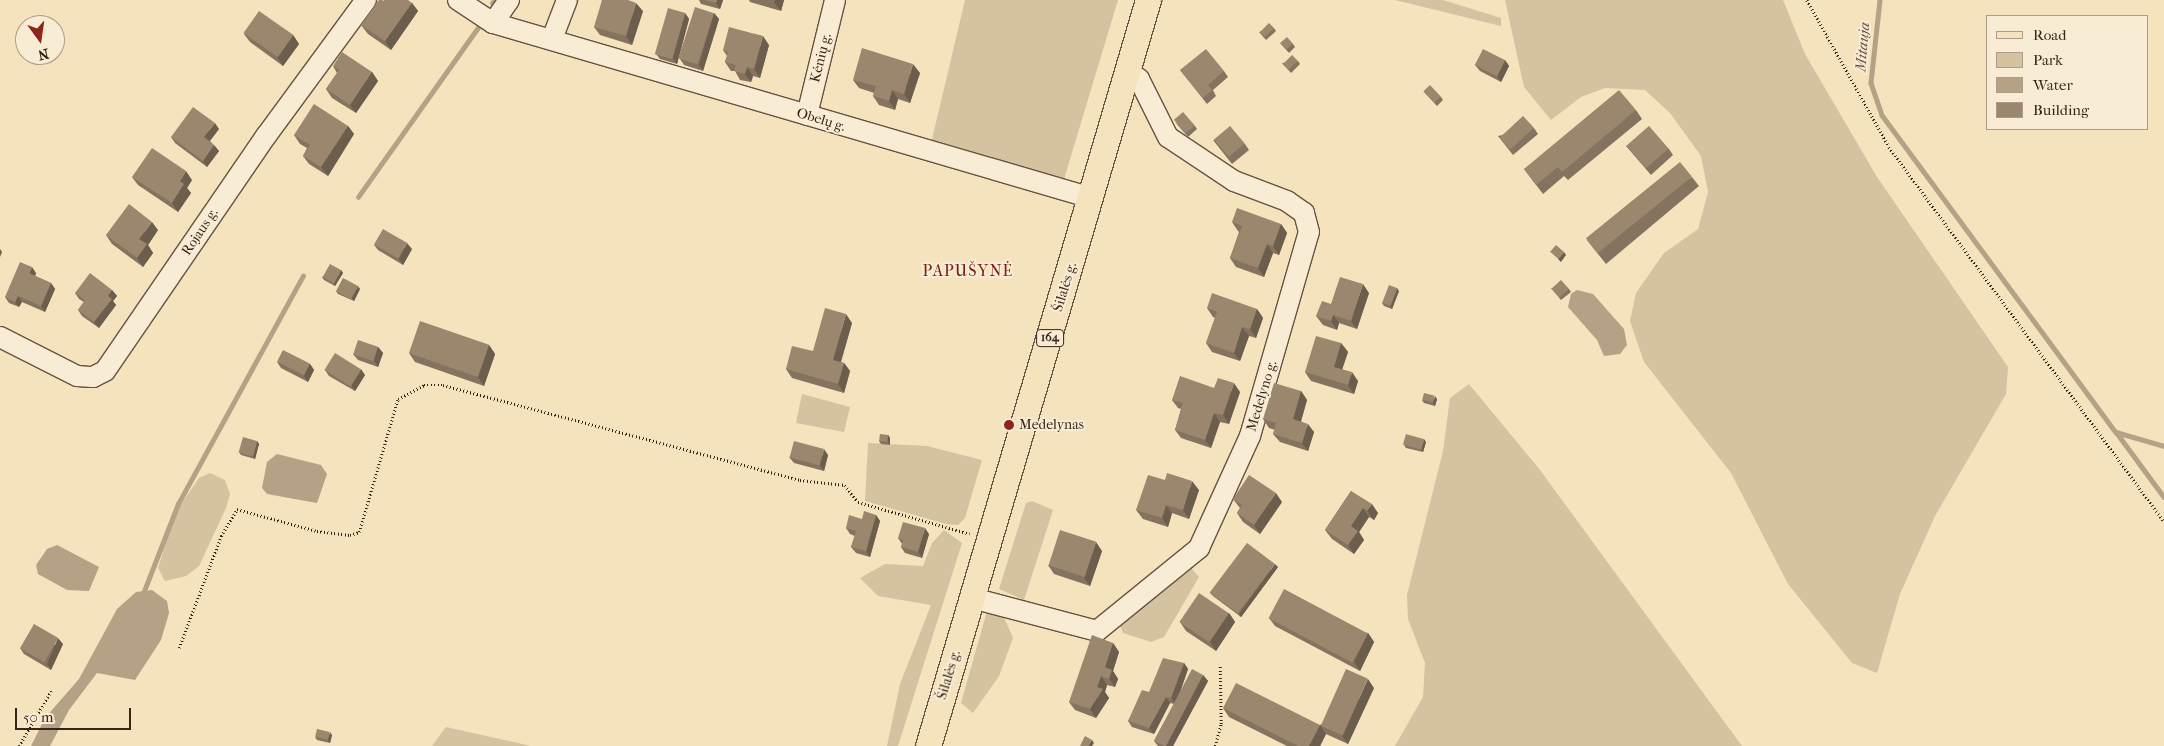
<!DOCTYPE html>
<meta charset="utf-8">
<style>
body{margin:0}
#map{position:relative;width:2164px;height:746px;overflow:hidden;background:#f4e3bd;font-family:"IM FELL French Canon",serif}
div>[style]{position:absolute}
.green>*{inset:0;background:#d4c2a1}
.water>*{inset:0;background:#b5a185}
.stream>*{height:4.5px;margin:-2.25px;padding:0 2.25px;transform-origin:2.25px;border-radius:2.25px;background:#b5a185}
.path>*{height:2.5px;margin-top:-1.25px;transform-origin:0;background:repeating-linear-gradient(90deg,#3a2218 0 1px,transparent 0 3.5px)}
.roads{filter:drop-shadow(1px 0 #685241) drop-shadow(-1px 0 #685241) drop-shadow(0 1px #685241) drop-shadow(0 -1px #685241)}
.minor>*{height:20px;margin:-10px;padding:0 10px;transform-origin:10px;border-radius:10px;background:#f8edd4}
.major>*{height:25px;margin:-12.5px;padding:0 12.5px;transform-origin:12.5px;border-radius:12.5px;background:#f4e3bd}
.wall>*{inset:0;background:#85735f}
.shaded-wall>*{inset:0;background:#6c5e4d}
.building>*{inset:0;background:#9b866e;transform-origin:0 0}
.dots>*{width:14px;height:14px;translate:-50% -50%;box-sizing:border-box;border:2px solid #f8edd4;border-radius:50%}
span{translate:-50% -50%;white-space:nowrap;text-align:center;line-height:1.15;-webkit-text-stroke:4px #f8edd4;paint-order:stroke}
.shield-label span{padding:1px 4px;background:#f8edd4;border:1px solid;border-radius:4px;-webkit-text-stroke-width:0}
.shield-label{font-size:12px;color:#3a2218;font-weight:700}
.street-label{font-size:14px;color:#3a2218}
.poi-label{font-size:14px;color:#3a2218}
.left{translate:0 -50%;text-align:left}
.water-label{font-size:15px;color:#654e3e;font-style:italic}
.quarter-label{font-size:16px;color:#7a1f14;letter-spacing:1px}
.legend{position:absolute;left:1986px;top:15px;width:162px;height:115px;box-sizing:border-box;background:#f8edd4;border:1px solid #ac9c89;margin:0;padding:6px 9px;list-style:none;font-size:15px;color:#3a2218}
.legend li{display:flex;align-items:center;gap:10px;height:25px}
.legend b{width:25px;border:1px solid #ac9c89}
.north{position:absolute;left:15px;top:15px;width:50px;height:50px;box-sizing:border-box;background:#f8edd4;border:1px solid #ac9c89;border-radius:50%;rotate:166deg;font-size:14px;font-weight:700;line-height:20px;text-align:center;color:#3a2218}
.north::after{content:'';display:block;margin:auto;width:18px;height:22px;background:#8f2418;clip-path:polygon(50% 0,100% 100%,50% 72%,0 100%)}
.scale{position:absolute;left:15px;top:708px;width:116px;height:22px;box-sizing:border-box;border:2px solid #3a2218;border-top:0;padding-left:6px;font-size:15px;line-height:18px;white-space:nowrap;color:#3a2218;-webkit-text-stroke:4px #f8edd4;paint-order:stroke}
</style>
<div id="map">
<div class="green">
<i style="clip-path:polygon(965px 0,1118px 0,1061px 189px,929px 152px)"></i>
<i style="clip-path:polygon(1395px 0,1443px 0,1501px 18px,1501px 26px)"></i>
<i style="clip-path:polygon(1505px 0,1783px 0,1805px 54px,1877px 177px,2008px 367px,2006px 394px,1935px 516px,1900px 594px,1877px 673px,1852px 663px,1788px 584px,1731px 473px,1644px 362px,1630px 321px,1636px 293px,1664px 253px,1698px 229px,1708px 192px,1701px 156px,1670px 113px,1645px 90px,1605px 88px,1581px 97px,1551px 120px,1524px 87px)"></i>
<i style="clip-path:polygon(1469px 384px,1540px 470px,1742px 746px,1395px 746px,1423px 697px,1425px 663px,1408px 619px,1407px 595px,1443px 451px,1450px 398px)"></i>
<i style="clip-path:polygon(802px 394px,850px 407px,844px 432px,796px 423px)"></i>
<i style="clip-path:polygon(868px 443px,927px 446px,982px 460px,965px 518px,958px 525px,946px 524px,865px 501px)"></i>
<i style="clip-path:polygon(210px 473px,225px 480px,230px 494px,226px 508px,199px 566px,186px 576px,165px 581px,158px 568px,175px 513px,199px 478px)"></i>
<i style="clip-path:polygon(1032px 501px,1053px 510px,1024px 600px,999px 589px,1026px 503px)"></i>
<i style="clip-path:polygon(944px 530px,962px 543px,898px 746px,887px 746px,900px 684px,931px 605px,878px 596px,860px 578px,885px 564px,923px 566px,932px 543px)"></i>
<i style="clip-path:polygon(1188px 565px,1199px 577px,1164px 637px,1151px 642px,1123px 633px,1119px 623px)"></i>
<i style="clip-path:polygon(987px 611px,1002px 613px,1013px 638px,999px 676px,973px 713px,961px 703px)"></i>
<i style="clip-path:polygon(446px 727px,531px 746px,432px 746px)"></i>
</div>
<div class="water">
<i style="clip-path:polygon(1577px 290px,1593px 294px,1624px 329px,1627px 345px,1620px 354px,1604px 356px,1597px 340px,1568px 307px,1571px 294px)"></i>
<i style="clip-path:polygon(277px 454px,321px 465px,327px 474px,317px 503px,267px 494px,262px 488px,267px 462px)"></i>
<i style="clip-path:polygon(57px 545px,99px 567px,89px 591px,67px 590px,38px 574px,36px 565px,47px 549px)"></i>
<i style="clip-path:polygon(152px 590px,167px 601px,169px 613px,161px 640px,135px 680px,97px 673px,69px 710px,50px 746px,31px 746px,45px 718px,79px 679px,117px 609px,136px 592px)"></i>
</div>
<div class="stream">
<i style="left:1880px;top:0;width:83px;rotate:96.2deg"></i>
<i style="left:1871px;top:83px;width:34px;rotate:71deg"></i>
<i style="left:1882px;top:115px;width:394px;rotate:53.6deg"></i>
<i style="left:2116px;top:432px;width:50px;rotate:16.3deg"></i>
<i style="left:492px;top:3px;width:4px;rotate:-45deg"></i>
<i style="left:358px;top:197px;width:211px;rotate:-54.7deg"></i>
<i style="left:2117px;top:433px;width:79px;rotate:53.7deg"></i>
<i style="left:144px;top:591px;width:93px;rotate:-68.7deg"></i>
<i style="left:178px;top:504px;width:260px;rotate:-61.3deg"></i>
</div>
<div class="path">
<i style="left:1807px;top:0;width:168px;rotate:60.8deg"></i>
<i style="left:1889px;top:147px;width:464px;rotate:53.7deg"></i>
<i style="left:179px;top:648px;width:120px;rotate:-69.4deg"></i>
<i style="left:221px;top:536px;width:31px;rotate:-59deg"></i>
<i style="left:237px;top:509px;width:83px;rotate:15.4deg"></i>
<i style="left:317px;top:531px;width:33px;rotate:7deg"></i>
<i style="left:350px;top:535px;width:9px;rotate:-18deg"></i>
<i style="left:359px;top:532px;width:139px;rotate:-73.7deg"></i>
<i style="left:398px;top:399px;width:30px;rotate:-28deg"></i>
<i style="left:424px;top:385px;width:19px"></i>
<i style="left:443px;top:385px;width:369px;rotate:14.9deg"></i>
<i style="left:800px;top:480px;width:45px;rotate:6.3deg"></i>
<i style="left:845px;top:485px;width:21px;rotate:53deg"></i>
<i style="left:858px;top:502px;width:116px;rotate:15.9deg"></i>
<i style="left:19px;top:746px;width:64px;rotate:-59.8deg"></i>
<i style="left:1215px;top:746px;width:23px;rotate:-75deg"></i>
<i style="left:1221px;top:724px;width:59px;rotate:-91deg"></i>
</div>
<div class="roads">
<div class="minor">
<i style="left:458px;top:0;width:42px;rotate:33.3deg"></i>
<i style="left:493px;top:23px;width:28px;rotate:-55deg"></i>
<i style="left:493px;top:23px;width:624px;rotate:16.29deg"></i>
<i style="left:552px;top:39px;width:42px;rotate:-69deg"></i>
<i style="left:807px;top:115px;width:118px;rotate:-76.3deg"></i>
<i style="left:0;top:337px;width:86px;rotate:26.9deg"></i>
<i style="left:77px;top:376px;width:16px;rotate:4deg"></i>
<i style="left:93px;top:377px;width:13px;rotate:-27deg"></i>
<i style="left:105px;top:371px;width:285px;rotate:-55.6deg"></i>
<i style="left:266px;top:136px;width:169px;rotate:-53.7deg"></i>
<i style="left:972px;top:598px;width:129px;rotate:14.8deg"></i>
<i style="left:1097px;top:631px;width:132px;rotate:-39.1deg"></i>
<i style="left:1199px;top:548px;width:123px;rotate:-65.5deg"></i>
<i style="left:1250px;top:436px;width:212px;rotate:-73.9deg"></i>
<i style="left:1309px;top:232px;width:20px;rotate:-105deg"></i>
<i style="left:1304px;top:213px;width:21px;rotate:-145deg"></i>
<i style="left:1287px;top:201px;width:57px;rotate:-159.3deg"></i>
<i style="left:1234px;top:181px;width:79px;rotate:-146.3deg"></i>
<i style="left:1168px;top:137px;width:65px;rotate:-116.6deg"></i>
<i style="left:1139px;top:79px;width:12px;rotate:-145deg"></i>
</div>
<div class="major">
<i style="left:928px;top:746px;width:778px;rotate:-73.57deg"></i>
</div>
</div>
<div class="wall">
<i style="clip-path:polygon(699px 0,723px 0,720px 9px,701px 4px)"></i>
<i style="clip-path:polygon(749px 0,784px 0,781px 11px,750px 2px)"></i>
<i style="clip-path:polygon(384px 1px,412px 3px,418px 11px,391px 50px,368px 34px,361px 25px)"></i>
<i style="clip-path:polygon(643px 11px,632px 45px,600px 35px,594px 27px)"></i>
<i style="clip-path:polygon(685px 13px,689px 19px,677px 64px,660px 59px,656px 54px)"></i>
<i style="clip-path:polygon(714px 13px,719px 19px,703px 71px,684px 65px,680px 59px)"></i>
<i style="clip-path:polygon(1274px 28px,1276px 31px,1266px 40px,1259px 32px)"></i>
<i style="clip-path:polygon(244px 34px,293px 35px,299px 44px,283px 66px,250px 42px)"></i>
<i style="clip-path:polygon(1280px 43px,1293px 44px,1295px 47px,1289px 53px)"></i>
<i style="clip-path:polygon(769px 45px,760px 78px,753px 76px,751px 82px,740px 80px,735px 71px,731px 71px,725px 62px,727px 56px,723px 50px)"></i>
<i style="clip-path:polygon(1505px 60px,1509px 66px,1501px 82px,1480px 71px,1475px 65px)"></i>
<i style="clip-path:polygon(1298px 61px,1300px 64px,1291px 73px,1282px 63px)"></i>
<i style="clip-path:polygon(333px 66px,372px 72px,378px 81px,356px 113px,332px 98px,326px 89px,337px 73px)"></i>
<i style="clip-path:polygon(1180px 70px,1224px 71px,1228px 77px,1213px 90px,1216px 96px,1207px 104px)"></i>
<i style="clip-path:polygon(920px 73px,910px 103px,898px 99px,895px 110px,879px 105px,873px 96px,874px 93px,859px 88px,853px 80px)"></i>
<i style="clip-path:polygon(1424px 92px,1441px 97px,1443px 100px,1437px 106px)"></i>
<i style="clip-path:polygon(1636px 110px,1642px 119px,1568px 180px,1564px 176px,1543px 194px,1524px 169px)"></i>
<i style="clip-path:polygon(1176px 123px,1195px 126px,1197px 129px,1188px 137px)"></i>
<i style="clip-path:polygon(348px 126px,354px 134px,328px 176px,309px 164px,303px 156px,307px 148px,300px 144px,294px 135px)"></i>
<i style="clip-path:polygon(1534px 128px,1538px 134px,1513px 155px,1498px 136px)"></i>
<i style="clip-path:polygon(219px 129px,210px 141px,219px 151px,207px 167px,175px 143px,171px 137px)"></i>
<i style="clip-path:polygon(1213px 140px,1245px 144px,1249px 150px,1232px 164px)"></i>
<i style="clip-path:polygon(1626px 146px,1669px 149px,1673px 155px,1651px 175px)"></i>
<i style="clip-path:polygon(132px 177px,192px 180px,187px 188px,191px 193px,178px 212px,138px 185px)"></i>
<i style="clip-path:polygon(1692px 177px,1699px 186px,1606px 264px,1594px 249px,1587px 240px)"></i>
<i style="clip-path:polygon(1232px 222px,1281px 224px,1287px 233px,1279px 255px,1273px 253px,1264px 277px,1236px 267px,1230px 258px,1239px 232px,1238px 231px)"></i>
<i style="clip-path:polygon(158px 230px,148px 245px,153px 253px,143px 267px,112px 244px,106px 235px)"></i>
<i style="clip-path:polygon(374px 245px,412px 249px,403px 265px,378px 250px)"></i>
<i style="clip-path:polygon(341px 270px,343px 273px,335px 286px,324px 280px,322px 277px)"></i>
<i style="clip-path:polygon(36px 273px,35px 276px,51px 283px,55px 289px,45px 312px,22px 302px,19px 307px,9px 303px,5px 297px)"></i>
<i style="clip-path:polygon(1551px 288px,1569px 289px,1571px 292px,1561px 300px)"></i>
<i style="clip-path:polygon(360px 289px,354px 301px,338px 294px,336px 291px)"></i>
<i style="clip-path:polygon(112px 290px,117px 296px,113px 301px,116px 305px,99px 328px,82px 316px,78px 310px,84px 302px,79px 299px,75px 293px)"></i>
<i style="clip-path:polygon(1399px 291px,1392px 309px,1384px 306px,1382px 303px)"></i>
<i style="clip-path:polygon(1369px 293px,1357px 329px,1339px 323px,1337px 330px,1323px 325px,1316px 316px,1331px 304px)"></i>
<i style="clip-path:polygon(1207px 308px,1257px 309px,1263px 318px,1256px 338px,1249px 336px,1240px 361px,1212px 352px,1206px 343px,1215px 318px,1213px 317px)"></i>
<i style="clip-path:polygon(852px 323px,841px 362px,844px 363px,850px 371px,844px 393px,792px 378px,786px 369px,813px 351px)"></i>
<i style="clip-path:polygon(1341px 343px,1348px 352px,1342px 369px,1358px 381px,1354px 394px,1311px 381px,1305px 372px)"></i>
<i style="clip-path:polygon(489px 345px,495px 354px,484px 386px,415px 362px,409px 353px)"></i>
<i style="clip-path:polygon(378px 347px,383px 353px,378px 367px,358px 360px,353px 354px)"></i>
<i style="clip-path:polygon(277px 362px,310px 364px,314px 370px,308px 382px,281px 368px)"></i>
<i style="clip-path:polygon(325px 370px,365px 375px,355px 391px,329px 376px)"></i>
<i style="clip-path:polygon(1214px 388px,1240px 392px,1229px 424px,1220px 422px,1211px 448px,1181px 438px,1175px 430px,1181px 409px,1178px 408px,1172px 400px)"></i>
<i style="clip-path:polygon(1301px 391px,1307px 400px,1301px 421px,1314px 432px,1308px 451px,1280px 442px,1273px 434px,1275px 430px,1269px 428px,1263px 419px)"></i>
<i style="clip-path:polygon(1437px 399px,1435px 406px,1424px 403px,1422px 400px)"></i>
<i style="clip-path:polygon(888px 435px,890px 438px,890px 445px,881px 444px,879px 441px)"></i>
<i style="clip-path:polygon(257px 441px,259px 444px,255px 459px,241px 455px,239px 452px)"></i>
<i style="clip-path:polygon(1426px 442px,1423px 452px,1406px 448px,1404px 445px)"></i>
<i style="clip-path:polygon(828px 455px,824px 471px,794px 463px,789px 457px)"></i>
<i style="clip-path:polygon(1165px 480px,1199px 490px,1189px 519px,1172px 513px,1168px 527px,1143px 519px,1136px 510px)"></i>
<i style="clip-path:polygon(1351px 491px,1378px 513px,1374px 520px,1369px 517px,1359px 532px,1364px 540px,1354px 554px,1332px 539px,1325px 530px)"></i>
<i style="clip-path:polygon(1233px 499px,1282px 502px,1260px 534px,1243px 522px,1237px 513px,1240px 508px)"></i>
<i style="clip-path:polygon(876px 515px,880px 521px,870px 557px,856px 553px,851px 547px,855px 536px,850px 534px,846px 528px,862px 519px)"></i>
<i style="clip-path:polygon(929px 534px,922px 558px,905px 553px,901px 547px,902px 544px,898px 538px)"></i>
<i style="clip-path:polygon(1102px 551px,1090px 586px,1054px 574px,1048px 565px)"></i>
<i style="clip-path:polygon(1278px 567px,1241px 617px,1213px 596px,1210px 593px)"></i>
<i style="clip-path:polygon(1229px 613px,1235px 622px,1216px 651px,1186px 631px,1180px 622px)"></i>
<i style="clip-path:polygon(1269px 618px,1368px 633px,1374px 642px,1360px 671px,1275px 626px)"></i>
<i style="clip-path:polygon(1113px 643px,1119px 652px,1113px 671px,1118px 679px,1115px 687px,1107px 685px,1105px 692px,1109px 698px,1096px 718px,1075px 710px,1069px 702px)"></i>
<i style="clip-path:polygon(63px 644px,51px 670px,24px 654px,20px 648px)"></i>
<i style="clip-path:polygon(1184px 663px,1188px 669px,1179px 695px,1203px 675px,1208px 681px,1173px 746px,1158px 746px,1154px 741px,1174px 704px,1170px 703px,1154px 734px,1132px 727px,1128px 721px,1149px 692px)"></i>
<i style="clip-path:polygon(1374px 688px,1348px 744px,1326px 734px,1320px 746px,1287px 746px,1229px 717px,1223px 708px,1320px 725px)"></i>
<i style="clip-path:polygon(332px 735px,330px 743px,317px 740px,315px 737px)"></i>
</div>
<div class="shaded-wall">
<i style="clip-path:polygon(717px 0,723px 0,720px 9px,716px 3px)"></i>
<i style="clip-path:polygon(775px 0,784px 0,781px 11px,774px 2px)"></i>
<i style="clip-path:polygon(412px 3px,418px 11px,391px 50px,385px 41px)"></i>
<i style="clip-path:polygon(636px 3px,643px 11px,632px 45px,626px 36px)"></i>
<i style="clip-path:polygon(685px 13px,689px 19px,677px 64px,673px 58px)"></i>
<i style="clip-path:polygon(714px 13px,719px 19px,703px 71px,699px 65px)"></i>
<i style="clip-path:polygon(293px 35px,299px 44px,283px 66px,277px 57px)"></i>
<i style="clip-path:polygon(763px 36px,769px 45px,760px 78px,754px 69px)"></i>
<i style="clip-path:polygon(1505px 60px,1509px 66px,1501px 82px,1497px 76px)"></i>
<i style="clip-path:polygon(913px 64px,920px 73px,910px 103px,904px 94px)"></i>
<i style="clip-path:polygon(747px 67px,753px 76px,751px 82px,745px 74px)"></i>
<i style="clip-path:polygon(372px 72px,378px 81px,356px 113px,350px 105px)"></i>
<i style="clip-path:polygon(892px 90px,898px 99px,895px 110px,889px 101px)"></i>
<i style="clip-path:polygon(215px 123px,219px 129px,208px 143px,204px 137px)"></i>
<i style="clip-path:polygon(348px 126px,354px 134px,328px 176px,321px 167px)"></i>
<i style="clip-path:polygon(214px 145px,219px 151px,207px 167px,203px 161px)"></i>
<i style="clip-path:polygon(186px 171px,192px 180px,187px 188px,191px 193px,178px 212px,172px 203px,180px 181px)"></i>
<i style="clip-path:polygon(152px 222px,158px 230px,148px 245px,153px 253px,143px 267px,137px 258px,139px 239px)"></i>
<i style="clip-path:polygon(1281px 224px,1287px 233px,1279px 255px,1273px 246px)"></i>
<i style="clip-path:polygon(407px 243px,412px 249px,403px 265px,399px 259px)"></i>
<i style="clip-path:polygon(1267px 244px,1273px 253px,1264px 277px,1258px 268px)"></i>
<i style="clip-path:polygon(0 249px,2px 252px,0 257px)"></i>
<i style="clip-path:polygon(1564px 252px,1566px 255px,1561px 262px,1558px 259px)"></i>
<i style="clip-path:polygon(32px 267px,36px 273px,34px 279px,29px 273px)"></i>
<i style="clip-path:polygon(341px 270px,343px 273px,335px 286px,333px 283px)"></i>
<i style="clip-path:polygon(51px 283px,55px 289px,45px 312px,41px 306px)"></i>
<i style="clip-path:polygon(1363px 284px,1369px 293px,1357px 329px,1351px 321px)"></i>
<i style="clip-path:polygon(358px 286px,360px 289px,354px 301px,352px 298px)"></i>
<i style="clip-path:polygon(1397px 288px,1399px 291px,1392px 309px,1390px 306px)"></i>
<i style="clip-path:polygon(112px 290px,117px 296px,113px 301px,116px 305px,99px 328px,94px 322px,108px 296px)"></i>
<i style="clip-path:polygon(18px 296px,22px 302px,19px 307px,15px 302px)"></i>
<i style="clip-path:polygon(1257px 309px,1263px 318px,1256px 338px,1250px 329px)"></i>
<i style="clip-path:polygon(846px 314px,852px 323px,839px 368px,833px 360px)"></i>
<i style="clip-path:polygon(1333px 315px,1339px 323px,1337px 330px,1331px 321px)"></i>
<i style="clip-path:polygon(1242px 327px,1249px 336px,1240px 361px,1234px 353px)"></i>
<i style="clip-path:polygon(1341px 343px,1348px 352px,1340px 376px,1334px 367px)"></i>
<i style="clip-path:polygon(489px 345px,495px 354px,484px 386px,478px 377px)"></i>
<i style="clip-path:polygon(378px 347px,383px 353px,378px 367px,374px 361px)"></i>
<i style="clip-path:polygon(844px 363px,850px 371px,844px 393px,838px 384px)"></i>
<i style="clip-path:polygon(310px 364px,314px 370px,308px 382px,304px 376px)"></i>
<i style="clip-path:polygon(361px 369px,365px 375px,355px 391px,351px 385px)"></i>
<i style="clip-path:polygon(1352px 372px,1358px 381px,1354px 394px,1348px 385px)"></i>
<i style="clip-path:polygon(1234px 383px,1240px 392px,1229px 424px,1223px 415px)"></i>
<i style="clip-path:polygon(1301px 391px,1307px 400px,1299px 428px,1293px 419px)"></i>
<i style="clip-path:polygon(1435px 396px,1437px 399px,1435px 406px,1433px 403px)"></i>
<i style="clip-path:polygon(1214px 413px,1220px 422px,1211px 448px,1205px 440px)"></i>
<i style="clip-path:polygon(1308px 424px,1314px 432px,1308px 451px,1302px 443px)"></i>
<i style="clip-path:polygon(888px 435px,890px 438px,890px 445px,888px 442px)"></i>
<i style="clip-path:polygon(1424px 439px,1426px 442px,1423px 452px,1421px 449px)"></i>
<i style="clip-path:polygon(257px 441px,259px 444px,255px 459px,253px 456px)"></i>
<i style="clip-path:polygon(824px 449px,828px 455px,824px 471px,820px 465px)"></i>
<i style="clip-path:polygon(1192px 481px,1199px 490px,1189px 519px,1183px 510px)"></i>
<i style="clip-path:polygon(1276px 493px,1282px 502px,1260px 534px,1254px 525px)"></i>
<i style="clip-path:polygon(1372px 504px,1378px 513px,1374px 520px,1367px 511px)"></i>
<i style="clip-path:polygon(1166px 505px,1172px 513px,1168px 527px,1162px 518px)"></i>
<i style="clip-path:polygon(1363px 508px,1369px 517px,1359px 532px,1364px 540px,1354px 554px,1348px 545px,1351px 526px)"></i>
<i style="clip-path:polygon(876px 515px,880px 521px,870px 557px,866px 551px)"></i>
<i style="clip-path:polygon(925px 528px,929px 534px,922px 558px,918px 552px)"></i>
<i style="clip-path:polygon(1096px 542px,1102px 551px,1090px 586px,1084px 578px)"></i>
<i style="clip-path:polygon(1275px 564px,1278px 567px,1241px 617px,1239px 614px)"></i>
<i style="clip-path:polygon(1229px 613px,1235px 622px,1216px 651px,1210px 642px)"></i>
<i style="clip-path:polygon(1368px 633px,1374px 642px,1360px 671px,1354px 662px)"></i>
<i style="clip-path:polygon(58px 638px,63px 644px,51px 670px,47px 664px)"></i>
<i style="clip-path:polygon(1113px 643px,1119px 652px,1113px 671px,1118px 679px,1115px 687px,1109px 679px,1105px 667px)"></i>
<i style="clip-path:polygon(1184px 663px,1188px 669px,1176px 704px,1171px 698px)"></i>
<i style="clip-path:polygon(1203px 675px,1208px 681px,1173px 746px,1166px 746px)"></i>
<i style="clip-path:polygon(1101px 676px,1107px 685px,1105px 692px,1109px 698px,1096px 718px,1090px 709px)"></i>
<i style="clip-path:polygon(1368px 679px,1374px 688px,1348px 744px,1342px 736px)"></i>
<i style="clip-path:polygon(1166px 697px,1170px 703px,1154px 734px,1149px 728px)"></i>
<i style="clip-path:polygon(1320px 725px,1326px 734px,1320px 746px,1309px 746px)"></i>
<i style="clip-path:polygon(330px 732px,332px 735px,330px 743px,328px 740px)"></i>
<i style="clip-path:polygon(1092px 740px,1094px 743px,1092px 746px,1088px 746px)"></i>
</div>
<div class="building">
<i style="clip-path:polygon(379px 0,382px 0,384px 1px,384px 0,408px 0,412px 3px,385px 41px,361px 25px)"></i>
<i style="clip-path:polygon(602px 0,628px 0,636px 3px,626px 36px,594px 27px)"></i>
<i style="clip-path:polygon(705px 0,717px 0,716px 3px)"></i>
<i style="left:695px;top:7px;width:20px;height:54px;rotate:18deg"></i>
<i style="left:668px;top:8px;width:18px;height:48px;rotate:16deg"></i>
<i style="left:259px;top:11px;width:42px;height:27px;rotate:35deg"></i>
<i style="left:1269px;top:23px;width:7px;height:13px;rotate:45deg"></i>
<i style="clip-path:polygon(729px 27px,763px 36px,754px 69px,747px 67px,745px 74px,734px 71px,736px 65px,725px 62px,728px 52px,723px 50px)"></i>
<i style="left:1287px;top:37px;width:9px;height:9px;rotate:49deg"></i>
<i style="clip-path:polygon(862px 48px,913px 64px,904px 94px,892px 90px,889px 101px,873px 96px,876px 86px,853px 80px)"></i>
<i style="clip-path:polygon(1206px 49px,1224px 71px,1208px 85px,1212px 90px,1203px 98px,1180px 70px)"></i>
<i style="left:1483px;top:49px;width:25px;height:18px;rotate:27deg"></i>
<i style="clip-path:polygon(342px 52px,372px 72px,350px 105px,326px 89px,339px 70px,333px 66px)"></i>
<i style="left:1292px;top:55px;width:8px;height:13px;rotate:45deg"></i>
<i style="left:1430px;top:85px;width:16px;height:9px;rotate:47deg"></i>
<i style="clip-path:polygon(1619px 90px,1636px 110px,1562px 172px,1558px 167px,1536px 185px,1524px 169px)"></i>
<i style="clip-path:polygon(314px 104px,348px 126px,321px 167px,303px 156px,310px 145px,294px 135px)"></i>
<i style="clip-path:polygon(193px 107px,215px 123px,204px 137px,214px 145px,203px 161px,171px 137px)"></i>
<i style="left:1183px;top:112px;width:18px;height:12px;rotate:49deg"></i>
<i style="left:1523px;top:116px;width:16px;height:32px;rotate:47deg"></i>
<i style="left:1230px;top:126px;width:23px;height:21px;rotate:50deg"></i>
<i style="left:1649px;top:126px;width:30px;height:30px;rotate:49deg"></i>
<i style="clip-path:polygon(152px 148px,186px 171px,180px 181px,184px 184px,172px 203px,132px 177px)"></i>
<i style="left:1680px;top:162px;width:19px;height:121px;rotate:51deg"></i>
<i style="clip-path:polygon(129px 204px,152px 222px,139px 239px,147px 244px,137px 258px,106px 235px)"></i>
<i style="clip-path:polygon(1237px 208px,1281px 224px,1273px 246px,1267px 244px,1258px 268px,1230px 258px,1242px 226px,1232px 222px)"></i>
<i style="left:383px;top:229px;width:28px;height:18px;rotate:30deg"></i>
<i style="left:1556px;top:245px;width:11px;height:9px;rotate:41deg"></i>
<i style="clip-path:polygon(20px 262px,32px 267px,29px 273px,51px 283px,41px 306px,18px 296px,15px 302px,5px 297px)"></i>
<i style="left:330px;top:264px;width:13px;height:15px;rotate:29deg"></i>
<i style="clip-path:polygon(90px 273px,112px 290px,108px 296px,112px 299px,94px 322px,78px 310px,85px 300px,75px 293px)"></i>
<i style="clip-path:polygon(1340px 277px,1363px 284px,1351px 321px,1333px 315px,1331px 321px,1316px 316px,1322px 301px,1331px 304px)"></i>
<i style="left:343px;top:278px;width:17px;height:15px;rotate:28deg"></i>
<i style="left:1561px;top:280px;width:12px;height:13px;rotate:48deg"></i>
<i style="left:1389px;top:285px;width:9px;height:19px;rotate:21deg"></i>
<i style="clip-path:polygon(1212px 293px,1257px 309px,1250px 329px,1242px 327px,1234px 353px,1206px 343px,1217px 312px,1207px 308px)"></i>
<i style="clip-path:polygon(825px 308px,846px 314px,833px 360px,844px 363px,838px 384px,786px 369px,792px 346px,813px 351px)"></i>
<i style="left:420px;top:321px;width:73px;height:34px;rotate:19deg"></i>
<i style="clip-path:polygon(1316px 336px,1341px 343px,1334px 367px,1352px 372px,1348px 385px,1305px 372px)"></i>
<i style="left:358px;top:340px;width:21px;height:15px;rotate:19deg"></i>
<i style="left:283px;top:350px;width:30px;height:13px;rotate:27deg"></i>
<i style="left:335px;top:353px;width:31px;height:20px;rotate:32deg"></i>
<i style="clip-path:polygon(1180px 376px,1214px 388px,1218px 378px,1234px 383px,1223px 415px,1214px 413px,1205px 440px,1175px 430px,1183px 403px,1172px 400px)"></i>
<i style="clip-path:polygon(1274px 383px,1301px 391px,1293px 419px,1308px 424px,1302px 443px,1273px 434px,1276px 423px,1263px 419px)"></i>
<i style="left:1424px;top:393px;width:11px;height:7px;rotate:15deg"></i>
<i style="left:880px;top:434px;width:8px;height:7px;rotate:7deg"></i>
<i style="left:1406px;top:434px;width:19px;height:11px;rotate:16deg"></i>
<i style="left:243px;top:437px;width:15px;height:16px;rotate:16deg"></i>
<i style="left:794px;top:441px;width:31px;height:17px;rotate:15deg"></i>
<i style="clip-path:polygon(1167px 473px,1192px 481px,1183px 510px,1166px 505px,1162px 518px,1136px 510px,1148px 475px,1165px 480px)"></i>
<i style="clip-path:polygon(1249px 475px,1276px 493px,1254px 525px,1237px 513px,1242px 505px,1233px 499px)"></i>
<i style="clip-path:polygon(1351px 491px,1372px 504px,1367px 511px,1363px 508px,1351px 526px,1358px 531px,1348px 545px,1325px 530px)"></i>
<i style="clip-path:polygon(864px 511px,876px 515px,866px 551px,851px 547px,856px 531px,846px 528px,849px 515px,862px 519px)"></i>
<i style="clip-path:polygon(903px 522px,925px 528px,918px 552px,901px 547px,903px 540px,898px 538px)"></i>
<i style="left:1060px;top:530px;width:38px;height:37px;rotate:18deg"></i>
<i style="left:1247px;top:543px;width:35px;height:62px;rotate:37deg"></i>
<i style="left:1284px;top:589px;width:95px;height:33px;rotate:28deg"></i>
<i style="left:1199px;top:593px;width:36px;height:35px;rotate:34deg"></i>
<i style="left:34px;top:624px;width:28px;height:28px;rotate:30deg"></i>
<i style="clip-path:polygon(1092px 635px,1113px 643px,1105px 667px,1112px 670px,1109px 679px,1101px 676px,1097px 687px,1103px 689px,1090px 709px,1069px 702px)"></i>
<i style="clip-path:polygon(1163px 658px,1184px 663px,1171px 698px,1166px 697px,1149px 728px,1128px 721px,1142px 690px,1149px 692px)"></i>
<i style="clip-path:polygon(1192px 669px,1203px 675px,1166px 746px,1164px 746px,1154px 741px)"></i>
<i style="left:1346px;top:669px;width:24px;height:62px;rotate:24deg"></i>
<i style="clip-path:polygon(1236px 683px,1320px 725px,1309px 746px,1298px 746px,1223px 708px)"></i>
<i style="left:317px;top:729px;width:13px;height:8px;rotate:13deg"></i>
<i style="clip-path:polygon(1085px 736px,1092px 740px,1088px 746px,1080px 746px)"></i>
</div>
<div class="dots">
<i style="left:1009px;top:425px;background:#8f2418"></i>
</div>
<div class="shield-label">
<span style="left:1050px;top:338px">164</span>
</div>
<div class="street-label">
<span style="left:821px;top:58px;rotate:-76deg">Kėnių g.</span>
<span style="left:821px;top:120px;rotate:17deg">Obelų g.</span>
<span style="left:200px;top:232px;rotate:-56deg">Rojaus g.</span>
<span style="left:1065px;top:287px;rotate:-73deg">Šilalės g.</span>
<span style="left:1262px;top:396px;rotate:-73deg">Medelyno g.</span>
<span style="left:949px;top:675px;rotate:-73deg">Šilalės g.</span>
</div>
<div class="poi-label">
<span class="left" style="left:1019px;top:425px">Medelynas</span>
</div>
<div class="water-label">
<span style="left:1863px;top:47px;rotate:-85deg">Mitauja</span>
</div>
<div class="quarter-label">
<span style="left:968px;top:271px">PAPUŠYNĖ</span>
</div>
<ul class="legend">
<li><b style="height:6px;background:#f4e3bd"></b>Road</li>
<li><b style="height:14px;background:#d4c2a1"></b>Park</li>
<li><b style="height:14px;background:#b5a185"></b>Water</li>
<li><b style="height:14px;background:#9b866e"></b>Building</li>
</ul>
<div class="north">N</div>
<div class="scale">50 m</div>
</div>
